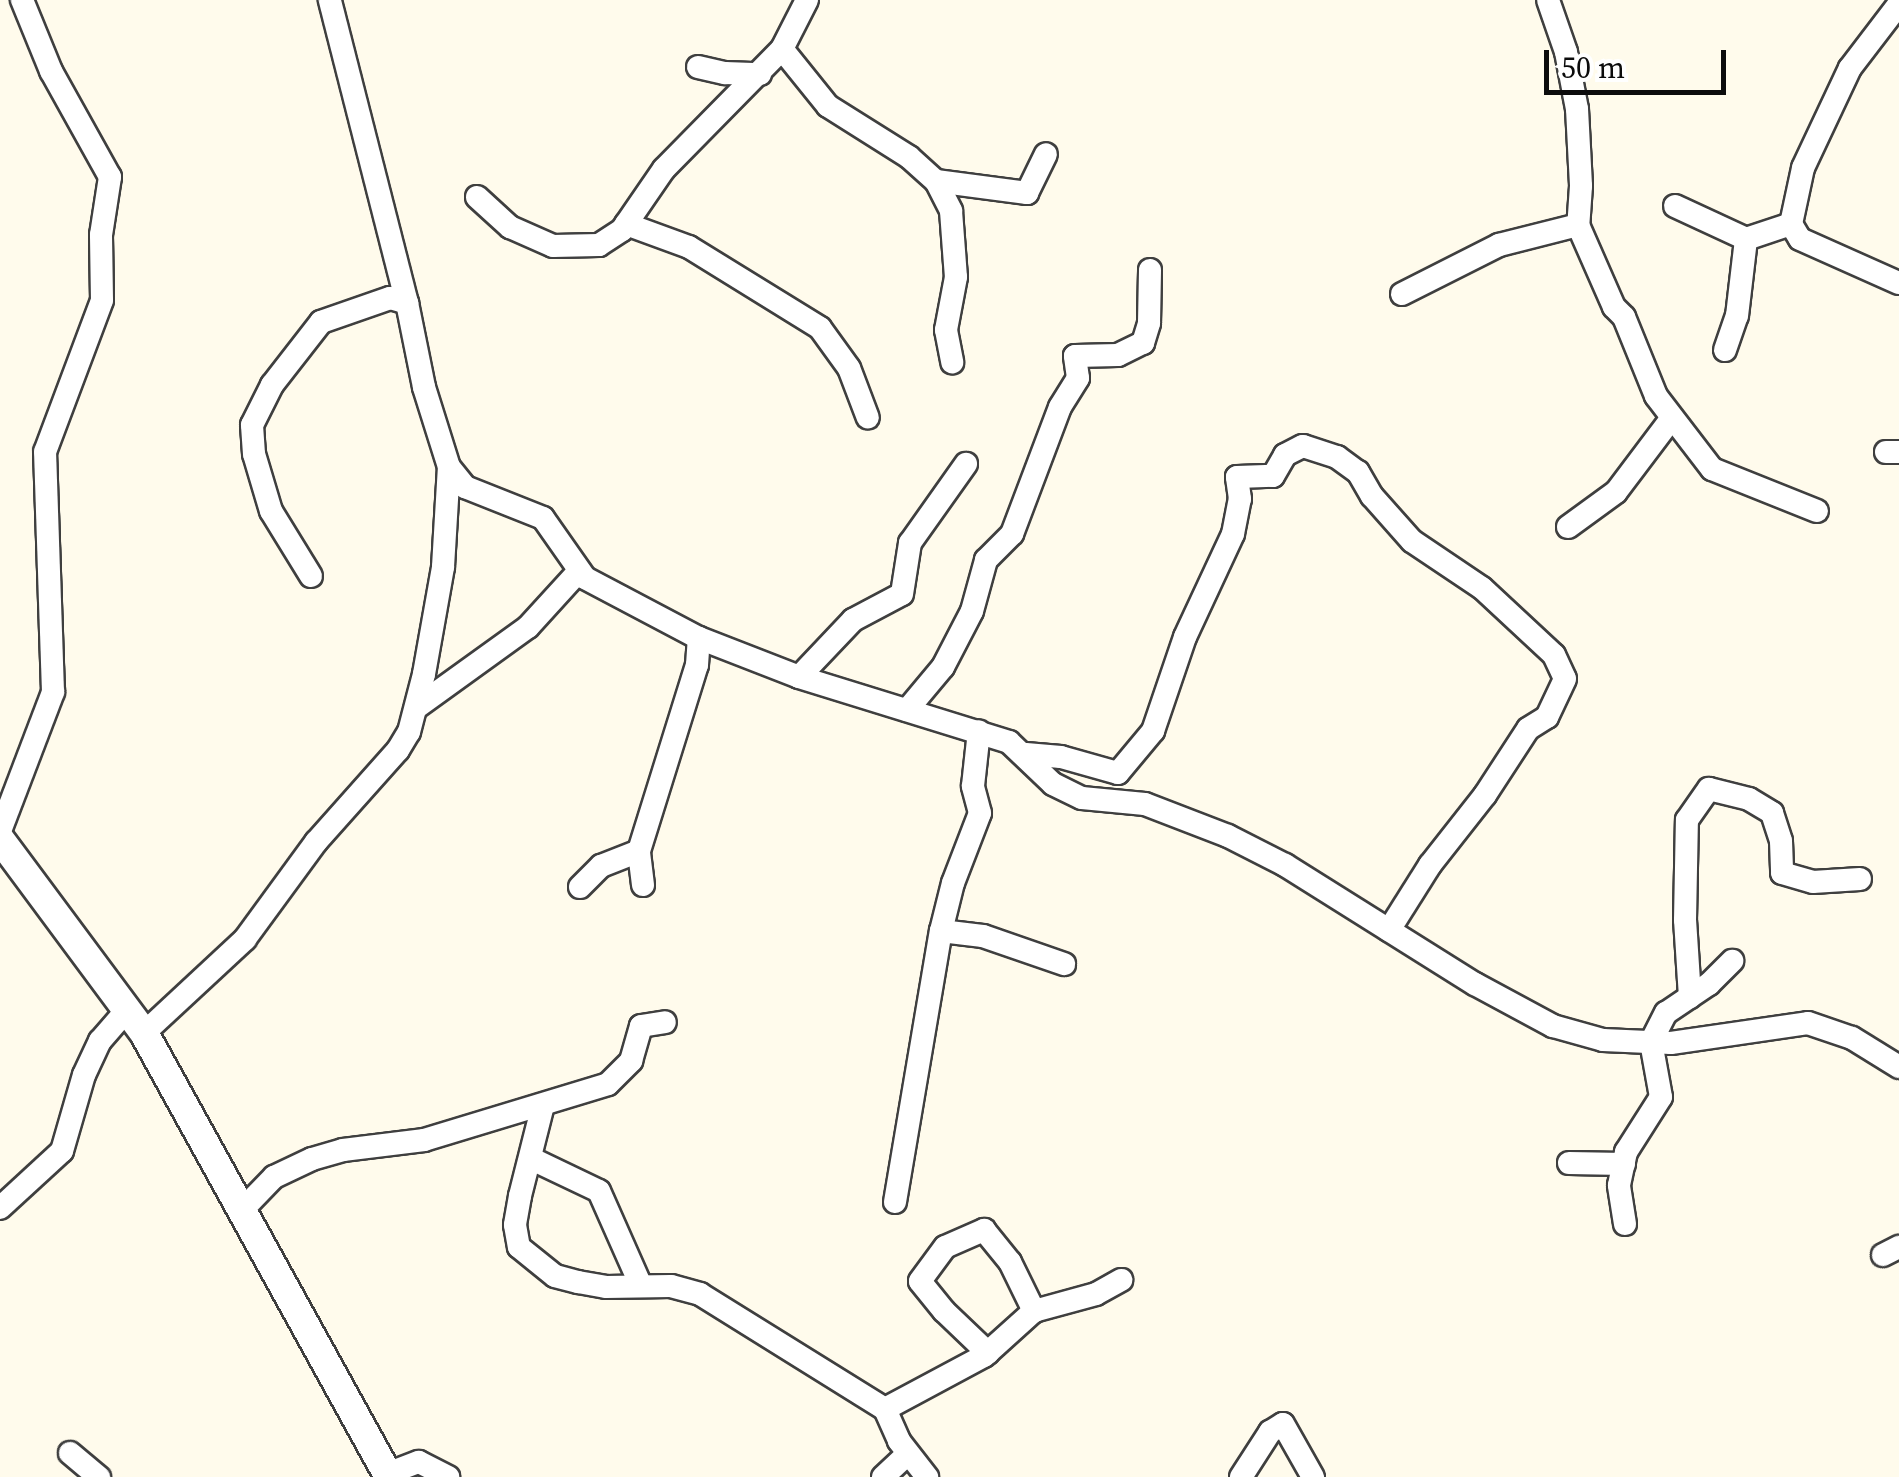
<!DOCTYPE html>
<style>
body{margin:0}
#map{position:relative;width:1899px;height:1477px;overflow:hidden;background:#fffbec;font-family:"Source Serif 4",serif}
div>[style]{position:absolute}
.roads{filter:drop-shadow(2px 0 #3f3f3f) drop-shadow(-2px 0 #3f3f3f) drop-shadow(0 2px #3f3f3f) drop-shadow(0 -2px #3f3f3f)}
.minor>*{height:22px;margin:-11px;padding:0 11px;transform-origin:11px;border-radius:11px;background:#fff}
.tertiary>*{height:28px;margin:-14px;padding:0 14px;transform-origin:14px;border-radius:14px;background:#fff}
span{translate:-50% -50%;white-space:nowrap;text-align:center;line-height:1.15;-webkit-text-stroke:10px #fff;paint-order:stroke}
.scale{position:absolute;left:1544px;top:50px;width:182px;height:45px;box-sizing:border-box;border:5px solid #0c0c0c;border-top:0;padding-left:12px;font-size:30px;line-height:35px;white-space:nowrap;color:#0c0c0c;-webkit-text-stroke:8px #fff;paint-order:stroke}
</style>
<div id="map">
<div class="roads">
<div class="minor">
<i style="left:1548px;top:0;width:55px;rotate:70.9deg"></i>
<i style="left:1566px;top:52px;width:58px;rotate:79.1deg"></i>
<i style="left:1577px;top:109px;width:77px;rotate:87deg"></i>
<i style="left:1581px;top:186px;width:39px;rotate:94deg"></i>
<i style="left:1578px;top:225px;width:90px;rotate:66.3deg"></i>
<i style="left:1614px;top:307px;width:14px;rotate:45deg"></i>
<i style="left:1624px;top:317px;width:85px;rotate:67.9deg"></i>
<i style="left:1656px;top:396px;width:92px;rotate:52.5deg"></i>
<i style="left:1712px;top:469px;width:113px;rotate:21.8deg"></i>
<i style="left:1899px;top:4px;width:81px;rotate:127.4deg"></i>
<i style="left:1850px;top:68px;width:110px;rotate:115.2deg"></i>
<i style="left:1803px;top:168px;width:57px;rotate:102.1deg"></i>
<i style="left:1791px;top:224px;width:17px;rotate:59deg"></i>
<i style="left:1800px;top:239px;width:108px;rotate:24deg"></i>
<i style="left:782px;top:49px;width:73px;rotate:51.1deg"></i>
<i style="left:828px;top:106px;width:96px;rotate:32.2deg"></i>
<i style="left:909px;top:157px;width:36px;rotate:42deg"></i>
<i style="left:936px;top:181px;width:34px;rotate:63deg"></i>
<i style="left:951px;top:211px;width:66px;rotate:85.7deg"></i>
<i style="left:956px;top:277px;width:54px;rotate:100.7deg"></i>
<i style="left:946px;top:330px;width:33px;rotate:79deg"></i>
<i style="left:698px;top:67px;width:28px;rotate:13deg"></i>
<i style="left:725px;top:73px;width:35px;rotate:2deg"></i>
<i style="left:936px;top:181px;width:92px;rotate:7.5deg"></i>
<i style="left:1027px;top:193px;width:43px;rotate:-64deg"></i>
<i style="left:477px;top:197px;width:45px;rotate:42.3deg"></i>
<i style="left:510px;top:227px;width:47px;rotate:23.8deg"></i>
<i style="left:553px;top:246px;width:46px;rotate:-1.2deg"></i>
<i style="left:599px;top:245px;width:27px;rotate:-33deg"></i>
<i style="left:622px;top:230px;width:74px;rotate:-55.5deg"></i>
<i style="left:664px;top:169px;width:168px;rotate:-45.5deg"></i>
<i style="left:782px;top:49px;width:55px;rotate:-63deg"></i>
<i style="left:1675px;top:206px;width:78px;rotate:24.9deg"></i>
<i style="left:1746px;top:239px;width:47px;rotate:-18.4deg"></i>
<i style="left:626px;top:224px;width:67px;rotate:20.1deg"></i>
<i style="left:689px;top:247px;width:154px;rotate:31.7deg"></i>
<i style="left:820px;top:328px;width:49px;rotate:54.1deg"></i>
<i style="left:849px;top:368px;width:53px;rotate:69.2deg"></i>
<i style="left:1402px;top:294px;width:109px;rotate:-26.8deg"></i>
<i style="left:1499px;top:245px;width:81px;rotate:-14.2deg"></i>
<i style="left:1725px;top:350px;width:36px;rotate:-71deg"></i>
<i style="left:1737px;top:316px;width:78px;rotate:-83.3deg"></i>
<i style="left:1886px;top:452px;width:13px"></i>
<i style="left:449px;top:467px;width:26px;rotate:51deg"></i>
<i style="left:465px;top:487px;width:84px;rotate:21.7deg"></i>
<i style="left:543px;top:518px;width:73px;rotate:55deg"></i>
<i style="left:585px;top:578px;width:129px;rotate:27.8deg"></i>
<i style="left:699px;top:638px;width:107px;rotate:21.3deg"></i>
<i style="left:799px;top:677px;width:220px;rotate:17.2deg"></i>
<i style="left:1009px;top:742px;width:61px;rotate:43.7deg"></i>
<i style="left:1053px;top:784px;width:32px;rotate:26deg"></i>
<i style="left:1082px;top:798px;width:63px;rotate:5.4deg"></i>
<i style="left:1145px;top:804px;width:89px;rotate:21.1deg"></i>
<i style="left:1228px;top:836px;width:64px;rotate:27deg"></i>
<i style="left:1285px;top:865px;width:224px;rotate:32.1deg"></i>
<i style="left:1475px;top:984px;width:89px;rotate:28.3deg"></i>
<i style="left:1553px;top:1026px;width:52px;rotate:15.6deg"></i>
<i style="left:1603px;top:1040px;width:68px;rotate:2.5deg"></i>
<i style="left:1671px;top:1043px;width:138px;rotate:-8.3deg"></i>
<i style="left:1808px;top:1023px;width:46px;rotate:18.8deg"></i>
<i style="left:1852px;top:1038px;width:55px;rotate:31.7deg"></i>
<i style="left:1568px;top:527px;width:59px;rotate:-36.1deg"></i>
<i style="left:1616px;top:492px;width:91px;rotate:-53deg"></i>
<i style="left:311px;top:576px;width:76px;rotate:-121.6deg"></i>
<i style="left:271px;top:511px;width:59px;rotate:-106.6deg"></i>
<i style="left:254px;top:454px;width:29px;rotate:-94deg"></i>
<i style="left:252px;top:425px;width:45px;rotate:-63.4deg"></i>
<i style="left:272px;top:385px;width:80px;rotate:-52.1deg"></i>
<i style="left:321px;top:322px;width:73px;rotate:-19.2deg"></i>
<i style="left:390px;top:298px;width:18px;rotate:16deg"></i>
<i style="left:799px;top:677px;width:79px;rotate:-46.5deg"></i>
<i style="left:853px;top:620px;width:55px;rotate:-28deg"></i>
<i style="left:902px;top:594px;width:52px;rotate:-81.1deg"></i>
<i style="left:910px;top:543px;width:97px;rotate:-54.7deg"></i>
<i style="left:417px;top:707px;width:137px;rotate:-35.8deg"></i>
<i style="left:528px;top:627px;width:76px;rotate:-47.7deg"></i>
<i style="left:907px;top:710px;width:56px;rotate:-50.1deg"></i>
<i style="left:943px;top:667px;width:63px;rotate:-62.6deg"></i>
<i style="left:972px;top:611px;width:53px;rotate:-74.6deg"></i>
<i style="left:986px;top:560px;width:37px;rotate:-45deg"></i>
<i style="left:1012px;top:534px;width:136px;rotate:-69.3deg"></i>
<i style="left:1060px;top:407px;width:34px;rotate:-58deg"></i>
<i style="left:1078px;top:378px;width:22px;rotate:-98deg"></i>
<i style="left:1075px;top:356px;width:43px;rotate:-1.3deg"></i>
<i style="left:1118px;top:355px;width:28px;rotate:-26deg"></i>
<i style="left:1143px;top:343px;width:21px;rotate:-73deg"></i>
<i style="left:1149px;top:323px;width:53px;rotate:-88.9deg"></i>
<i style="left:1026px;top:754px;width:35px;rotate:5deg"></i>
<i style="left:1061px;top:757px;width:59px;rotate:15.7deg"></i>
<i style="left:1118px;top:773px;width:55px;rotate:-50.2deg"></i>
<i style="left:1153px;top:731px;width:99px;rotate:-71.2deg"></i>
<i style="left:1185px;top:637px;width:114px;rotate:-65deg"></i>
<i style="left:1233px;top:534px;width:36px;rotate:-79deg"></i>
<i style="left:1240px;top:499px;width:22px;rotate:-98deg"></i>
<i style="left:1237px;top:477px;width:36px;rotate:-2deg"></i>
<i style="left:1273px;top:476px;width:24px;rotate:-60deg"></i>
<i style="left:1285px;top:455px;width:20px;rotate:-27deg"></i>
<i style="left:1303px;top:446px;width:36px;rotate:18deg"></i>
<i style="left:1337px;top:457px;width:26px;rotate:36deg"></i>
<i style="left:1358px;top:472px;width:28px;rotate:60deg"></i>
<i style="left:1372px;top:496px;width:60px;rotate:48.4deg"></i>
<i style="left:1412px;top:541px;width:84px;rotate:33.9deg"></i>
<i style="left:1482px;top:588px;width:98px;rotate:42.9deg"></i>
<i style="left:1554px;top:655px;width:26px;rotate:65deg"></i>
<i style="left:1565px;top:679px;width:42px;rotate:115.3deg"></i>
<i style="left:1547px;top:717px;width:22px;rotate:148deg"></i>
<i style="left:1528px;top:729px;width:79px;rotate:123.1deg"></i>
<i style="left:1485px;top:795px;width:89px;rotate:128.2deg"></i>
<i style="left:1430px;top:865px;width:77px;rotate:122.2deg"></i>
<i style="left:0;top:831px;width:149px;rotate:-69.1deg"></i>
<i style="left:53px;top:692px;width:240px;rotate:-91.9deg"></i>
<i style="left:45px;top:452px;width:162px;rotate:-69.4deg"></i>
<i style="left:102px;top:300px;width:65px;rotate:-90.9deg"></i>
<i style="left:101px;top:235px;width:59px;rotate:-81.2deg"></i>
<i style="left:110px;top:177px;width:121px;rotate:-119.1deg"></i>
<i style="left:51px;top:71px;width:77px;rotate:-112.2deg"></i>
<i style="left:643px;top:885px;width:34px;rotate:-97deg"></i>
<i style="left:639px;top:851px;width:195px;rotate:-72.7deg"></i>
<i style="left:697px;top:665px;width:27px;rotate:-86deg"></i>
<i style="left:580px;top:887px;width:30px;rotate:-45deg"></i>
<i style="left:601px;top:866px;width:41px;rotate:-21.5deg"></i>
<i style="left:941px;top:931px;width:42px;rotate:6.8deg"></i>
<i style="left:983px;top:936px;width:86px;rotate:19.1deg"></i>
<i style="left:1690px;top:997px;width:77px;rotate:-93.7deg"></i>
<i style="left:1685px;top:920px;width:100px;rotate:-88.9deg"></i>
<i style="left:1687px;top:820px;width:38px;rotate:-55deg"></i>
<i style="left:1709px;top:789px;width:41px;rotate:14deg"></i>
<i style="left:1749px;top:799px;width:27px;rotate:31deg"></i>
<i style="left:1772px;top:813px;width:29px;rotate:72deg"></i>
<i style="left:1781px;top:841px;width:32px;rotate:88deg"></i>
<i style="left:1782px;top:873px;width:32px;rotate:16deg"></i>
<i style="left:1813px;top:882px;width:47px;rotate:-3.7deg"></i>
<i style="left:144px;top:1033px;width:138px;rotate:-42.9deg"></i>
<i style="left:245px;top:939px;width:120px;rotate:-53.8deg"></i>
<i style="left:316px;top:842px;width:123px;rotate:-48.3deg"></i>
<i style="left:398px;top:750px;width:21px;rotate:-59deg"></i>
<i style="left:409px;top:732px;width:60px;rotate:-75.5deg"></i>
<i style="left:424px;top:674px;width:109px;rotate:-79.9deg"></i>
<i style="left:443px;top:567px;width:100px;rotate:-86.6deg"></i>
<i style="left:449px;top:467px;width:84px;rotate:-107.4deg"></i>
<i style="left:424px;top:387px;width:86px;rotate:-101.4deg"></i>
<i style="left:407px;top:303px;width:313px;rotate:-104.3deg"></i>
<i style="left:543px;top:1105px;width:94px;rotate:104.2deg"></i>
<i style="left:520px;top:1196px;width:29px;rotate:100deg"></i>
<i style="left:515px;top:1225px;width:22px;rotate:80deg"></i>
<i style="left:519px;top:1247px;width:46px;rotate:38.9deg"></i>
<i style="left:555px;top:1276px;width:24px;rotate:15deg"></i>
<i style="left:578px;top:1282px;width:28px;rotate:10deg"></i>
<i style="left:606px;top:1287px;width:65px;rotate:-0.9deg"></i>
<i style="left:671px;top:1286px;width:30px;rotate:15deg"></i>
<i style="left:700px;top:1294px;width:218px;rotate:31.9deg"></i>
<i style="left:885px;top:1409px;width:112px;rotate:-28.2deg"></i>
<i style="left:984px;top:1356px;width:67px;rotate:-42deg"></i>
<i style="left:1034px;top:1311px;width:64px;rotate:-15.3deg"></i>
<i style="left:1096px;top:1294px;width:29px;rotate:-29deg"></i>
<i style="left:532px;top:1159px;width:74px;rotate:25.5deg"></i>
<i style="left:599px;top:1191px;width:104px;rotate:66.1deg"></i>
<i style="left:1569px;top:1163px;width:55px;rotate:1deg"></i>
<i style="left:895px;top:1202px;width:275px;rotate:-80.4deg"></i>
<i style="left:941px;top:931px;width:49px;rotate:-76deg"></i>
<i style="left:953px;top:883px;width:75px;rotate:-68.9deg"></i>
<i style="left:980px;top:813px;width:28px;rotate:-105deg"></i>
<i style="left:973px;top:786px;width:55px;rotate:-83.8deg"></i>
<i style="left:0;top:1208px;width:84px;rotate:-42.6deg"></i>
<i style="left:62px;top:1151px;width:79px;rotate:-73.9deg"></i>
<i style="left:84px;top:1075px;width:38px;rotate:-65deg"></i>
<i style="left:100px;top:1041px;width:40px;rotate:-49deg"></i>
<i style="left:243px;top:1209px;width:45px;rotate:-45.9deg"></i>
<i style="left:274px;top:1177px;width:42px;rotate:-25.3deg"></i>
<i style="left:312px;top:1159px;width:32px;rotate:-16deg"></i>
<i style="left:343px;top:1150px;width:82px;rotate:-7deg"></i>
<i style="left:424px;top:1140px;width:192px;rotate:-16.9deg"></i>
<i style="left:608px;top:1084px;width:33px;rotate:-45deg"></i>
<i style="left:631px;top:1061px;width:36px;rotate:-74deg"></i>
<i style="left:641px;top:1026px;width:24px;rotate:-9deg"></i>
<i style="left:1625px;top:1224px;width:39px;rotate:-99deg"></i>
<i style="left:1619px;top:1185px;width:34px;rotate:-78deg"></i>
<i style="left:1626px;top:1152px;width:65px;rotate:-57.5deg"></i>
<i style="left:1661px;top:1097px;width:56px;rotate:-100.3deg"></i>
<i style="left:1651px;top:1042px;width:33px;rotate:-63deg"></i>
<i style="left:1666px;top:1013px;width:52px;rotate:-34deg"></i>
<i style="left:1709px;top:984px;width:33px;rotate:-45deg"></i>
<i style="left:1883px;top:1255px;width:18px;rotate:-27deg"></i>
<i style="left:988px;top:1353px;width:61px;rotate:-136.3deg"></i>
<i style="left:944px;top:1311px;width:38px;rotate:-129deg"></i>
<i style="left:920px;top:1281px;width:42px;rotate:-53.7deg"></i>
<i style="left:945px;top:1247px;width:43px;rotate:-23.6deg"></i>
<i style="left:984px;top:1230px;width:41px;rotate:50.9deg"></i>
<i style="left:1010px;top:1262px;width:55px;rotate:63.9deg"></i>
<i style="left:885px;top:1409px;width:35px;rotate:66deg"></i>
<i style="left:899px;top:1441px;width:46px;rotate:52.1deg"></i>
<i style="left:70px;top:1453px;width:38px;rotate:40deg"></i>
<i style="left:387px;top:1474px;width:34px;rotate:-21deg"></i>
<i style="left:419px;top:1462px;width:33px;rotate:27deg"></i>
<i style="left:883px;top:1477px;width:34px;rotate:-43deg"></i>
<i style="left:1241px;top:1477px;width:54px;rotate:-57.2deg"></i>
<i style="left:1270px;top:1432px;width:15px;rotate:-32deg"></i>
<i style="left:1283px;top:1424px;width:61px;rotate:60.5deg"></i>
</div>
<div class="tertiary">
<i style="left:0;top:839px;width:242px;rotate:53.4deg"></i>
<i style="left:144px;top:1033px;width:507px;rotate:61.11deg"></i>
</div>
</div>
<div class="scale">50 m</div>
</div>
